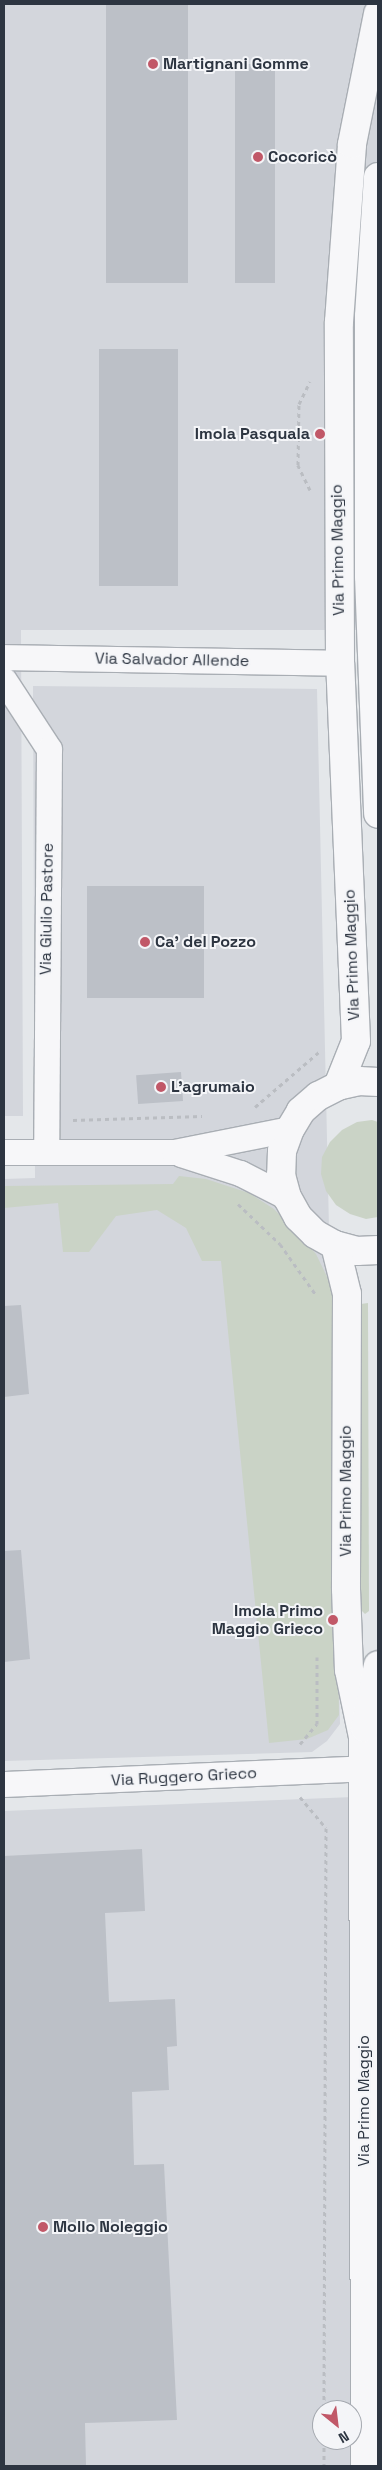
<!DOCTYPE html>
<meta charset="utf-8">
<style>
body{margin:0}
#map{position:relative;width:382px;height:2470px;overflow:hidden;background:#e4e7ea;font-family:"Space Grotesk",sans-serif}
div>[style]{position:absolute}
.built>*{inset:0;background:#d3d6dc}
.green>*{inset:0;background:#cad3c6}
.building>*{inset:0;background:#bcc0c7;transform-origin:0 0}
.path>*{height:3px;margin-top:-1.5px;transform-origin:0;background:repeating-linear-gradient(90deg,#babdc2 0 4px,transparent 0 8px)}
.roads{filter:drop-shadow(1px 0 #a9aeb4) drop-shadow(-1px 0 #a9aeb4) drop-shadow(0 1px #a9aeb4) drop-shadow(0 -1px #a9aeb4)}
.minor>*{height:25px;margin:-12.5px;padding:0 12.5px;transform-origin:12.5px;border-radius:12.5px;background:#f7f7f9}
.tertiary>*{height:28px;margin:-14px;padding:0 14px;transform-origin:14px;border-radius:14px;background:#f7f7f9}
.dots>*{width:14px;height:14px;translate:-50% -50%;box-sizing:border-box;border:2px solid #f4f5f8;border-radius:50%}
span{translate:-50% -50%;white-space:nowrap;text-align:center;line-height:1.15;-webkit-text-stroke:4px #f4f5f8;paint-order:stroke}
.poi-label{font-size:16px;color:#2d3541;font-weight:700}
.left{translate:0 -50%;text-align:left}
.right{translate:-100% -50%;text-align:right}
.street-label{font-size:16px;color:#2d3541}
.frame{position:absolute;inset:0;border:5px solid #2d3541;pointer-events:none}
.north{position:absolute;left:312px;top:2400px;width:50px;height:50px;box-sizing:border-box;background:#f4f5f8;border:1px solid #a4a8af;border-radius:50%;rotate:151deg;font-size:14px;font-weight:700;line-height:20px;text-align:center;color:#2d3541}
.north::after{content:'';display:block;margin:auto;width:18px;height:22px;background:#c15868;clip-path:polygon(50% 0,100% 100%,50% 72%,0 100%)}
</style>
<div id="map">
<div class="built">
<i style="clip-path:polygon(4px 4px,378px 4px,378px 630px,21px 630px,23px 1116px,4px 1116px)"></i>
<i style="clip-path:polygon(33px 686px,317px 689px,340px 1724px,327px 1741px,312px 1752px,4px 1761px,4px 1179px,35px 1178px)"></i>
<i style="clip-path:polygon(evenodd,378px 1796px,378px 2466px,4px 2466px,4px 1811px,378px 1796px,322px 2410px,352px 2410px,352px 2440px,322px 2440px,322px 2410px)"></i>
</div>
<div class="green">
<i style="clip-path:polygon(372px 1120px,378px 1122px,378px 1217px,366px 1219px,350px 1214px,336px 1205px,326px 1191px,321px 1174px,322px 1157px,330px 1142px,342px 1130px,357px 1122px)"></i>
<i style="clip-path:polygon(179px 1176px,206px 1179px,249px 1193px,274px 1209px,316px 1254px,331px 1285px,334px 1311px,339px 1715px,328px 1730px,307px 1739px,269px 1743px,221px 1261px,202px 1261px,186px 1228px,157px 1210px,116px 1216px,89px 1252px,63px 1252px,58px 1203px,4px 1208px,4px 1186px,173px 1184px)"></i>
<i style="clip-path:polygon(368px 1303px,369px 1611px,365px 1614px,361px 1610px,361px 1304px)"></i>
</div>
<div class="building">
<i style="left:106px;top:4px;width:82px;height:279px"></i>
<i style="left:235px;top:64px;width:40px;height:219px"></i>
<i style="left:99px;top:349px;width:79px;height:237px"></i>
<i style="left:87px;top:886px;width:117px;height:112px"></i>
<i style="left:181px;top:1072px;width:29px;height:45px;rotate:86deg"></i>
<i style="clip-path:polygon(21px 1305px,29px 1394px,4px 1397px,4px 1306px)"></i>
<i style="clip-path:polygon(21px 1550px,30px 1659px,4px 1662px,4px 1551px)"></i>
<i style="clip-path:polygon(142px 1849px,145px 1911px,105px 1913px,109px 2002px,175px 1999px,177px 2046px,167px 2047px,169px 2090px,132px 2092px,134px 2165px,164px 2164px,177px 2420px,85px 2423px,86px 2466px,4px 2466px,4px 1856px)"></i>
</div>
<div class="path">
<i style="left:310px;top:490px;width:28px;rotate:-116deg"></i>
<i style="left:298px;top:465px;width:61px;rotate:-89.1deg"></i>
<i style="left:299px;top:404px;width:25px;rotate:-64deg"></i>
<i style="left:255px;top:1107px;width:86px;rotate:-40.7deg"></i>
<i style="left:73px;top:1120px;width:129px;rotate:-1.8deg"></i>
<i style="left:238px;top:1204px;width:58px;rotate:43.6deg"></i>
<i style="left:280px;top:1244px;width:62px;rotate:54.8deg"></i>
<i style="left:300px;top:1744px;width:26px;rotate:-50deg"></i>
<i style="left:317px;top:1724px;width:67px;rotate:-90deg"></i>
<i style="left:300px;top:1797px;width:40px;rotate:50deg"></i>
<i style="left:326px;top:1828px;width:582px;rotate:90.2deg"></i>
<i style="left:324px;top:2440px;width:26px;rotate:90deg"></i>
</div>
<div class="roads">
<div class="minor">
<i style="left:4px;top:657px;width:336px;rotate:1deg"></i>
<i style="left:4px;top:680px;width:82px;rotate:56.9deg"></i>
<i style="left:49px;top:749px;width:403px;rotate:90.4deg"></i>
<i style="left:4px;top:1152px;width:170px"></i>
<i style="left:174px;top:1152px;width:118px;rotate:-11.2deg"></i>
<i style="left:181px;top:1154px;width:62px;rotate:17.9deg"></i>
<i style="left:240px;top:1173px;width:53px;rotate:27.1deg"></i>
<i style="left:4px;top:1784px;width:360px;rotate:-2.5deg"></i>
</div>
<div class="tertiary">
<i style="left:378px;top:177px;width:140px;rotate:93.7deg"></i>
<i style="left:369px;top:317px;width:259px;rotate:90deg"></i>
<i style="left:369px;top:576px;width:238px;rotate:87.8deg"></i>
<i style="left:378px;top:1082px;width:19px;rotate:-177deg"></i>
<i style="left:359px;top:1081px;width:22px;rotate:167deg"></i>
<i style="left:338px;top:1086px;width:22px;rotate:153deg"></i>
<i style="left:318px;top:1096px;width:23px;rotate:139deg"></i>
<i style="left:301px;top:1111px;width:21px;rotate:121deg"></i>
<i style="left:290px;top:1129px;width:23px;rotate:110deg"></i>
<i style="left:282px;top:1151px;width:24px;rotate:92deg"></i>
<i style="left:281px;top:1175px;width:23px;rotate:75deg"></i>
<i style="left:287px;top:1197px;width:23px;rotate:61deg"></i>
<i style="left:298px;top:1217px;width:24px;rotate:45deg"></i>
<i style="left:315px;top:1234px;width:23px;rotate:29deg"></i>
<i style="left:335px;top:1245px;width:23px;rotate:15deg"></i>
<i style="left:357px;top:1251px;width:21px;rotate:-3deg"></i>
<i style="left:338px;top:1086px;width:48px;rotate:-68.2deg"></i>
<i style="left:356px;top:1041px;width:378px;rotate:-92.4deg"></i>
<i style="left:340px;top:663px;width:341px;rotate:-90.2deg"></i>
<i style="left:339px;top:322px;width:178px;rotate:-85.8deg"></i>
<i style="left:352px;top:144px;width:133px;rotate:-78.7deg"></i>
<i style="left:335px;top:1245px;width:50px;rotate:76.2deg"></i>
<i style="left:347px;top:1294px;width:295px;rotate:90.2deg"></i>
<i style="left:346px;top:1589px;width:81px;rotate:87.9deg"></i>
<i style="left:349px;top:1670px;width:68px;rotate:78.2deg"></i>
<i style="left:363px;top:1737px;width:729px;rotate:89.84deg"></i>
<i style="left:365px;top:1728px;width:64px;rotate:-78.3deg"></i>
</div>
</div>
<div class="dots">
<i style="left:153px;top:64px;background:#c15868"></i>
<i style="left:258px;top:157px;background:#c15868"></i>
<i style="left:320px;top:434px;background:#c15868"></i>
<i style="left:145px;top:942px;background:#c15868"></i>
<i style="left:161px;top:1087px;background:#c15868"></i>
<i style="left:333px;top:1620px;background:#c15868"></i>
<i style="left:43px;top:2227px;background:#c15868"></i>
</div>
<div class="poi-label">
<span class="left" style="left:163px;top:64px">Martignani Gomme</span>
<span class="left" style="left:268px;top:157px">Cocoricò</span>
<span class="right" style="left:310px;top:434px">Imola Pasquala</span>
<span class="left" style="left:155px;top:942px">Ca' del Pozzo</span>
<span class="left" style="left:171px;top:1087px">L'agrumaio</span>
<span class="right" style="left:323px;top:1620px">Imola Primo<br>Maggio Grieco</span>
<span class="left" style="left:53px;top:2227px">Mollo Noleggio</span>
</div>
<div class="street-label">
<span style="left:338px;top:550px;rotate:-91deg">Via Primo Maggio</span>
<span style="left:172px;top:660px;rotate:1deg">Via Salvador Allende</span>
<span style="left:47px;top:909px;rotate:-89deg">Via Giulio Pastore</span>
<span style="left:352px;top:955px;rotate:-92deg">Via Primo Maggio</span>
<span style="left:346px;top:1491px;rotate:-90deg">Via Primo Maggio</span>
<span style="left:184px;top:1777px;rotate:-3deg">Via Ruggero Grieco</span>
<span style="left:364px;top:2101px;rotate:-90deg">Via Primo Maggio</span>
</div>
<div class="frame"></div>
<div class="north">N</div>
</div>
